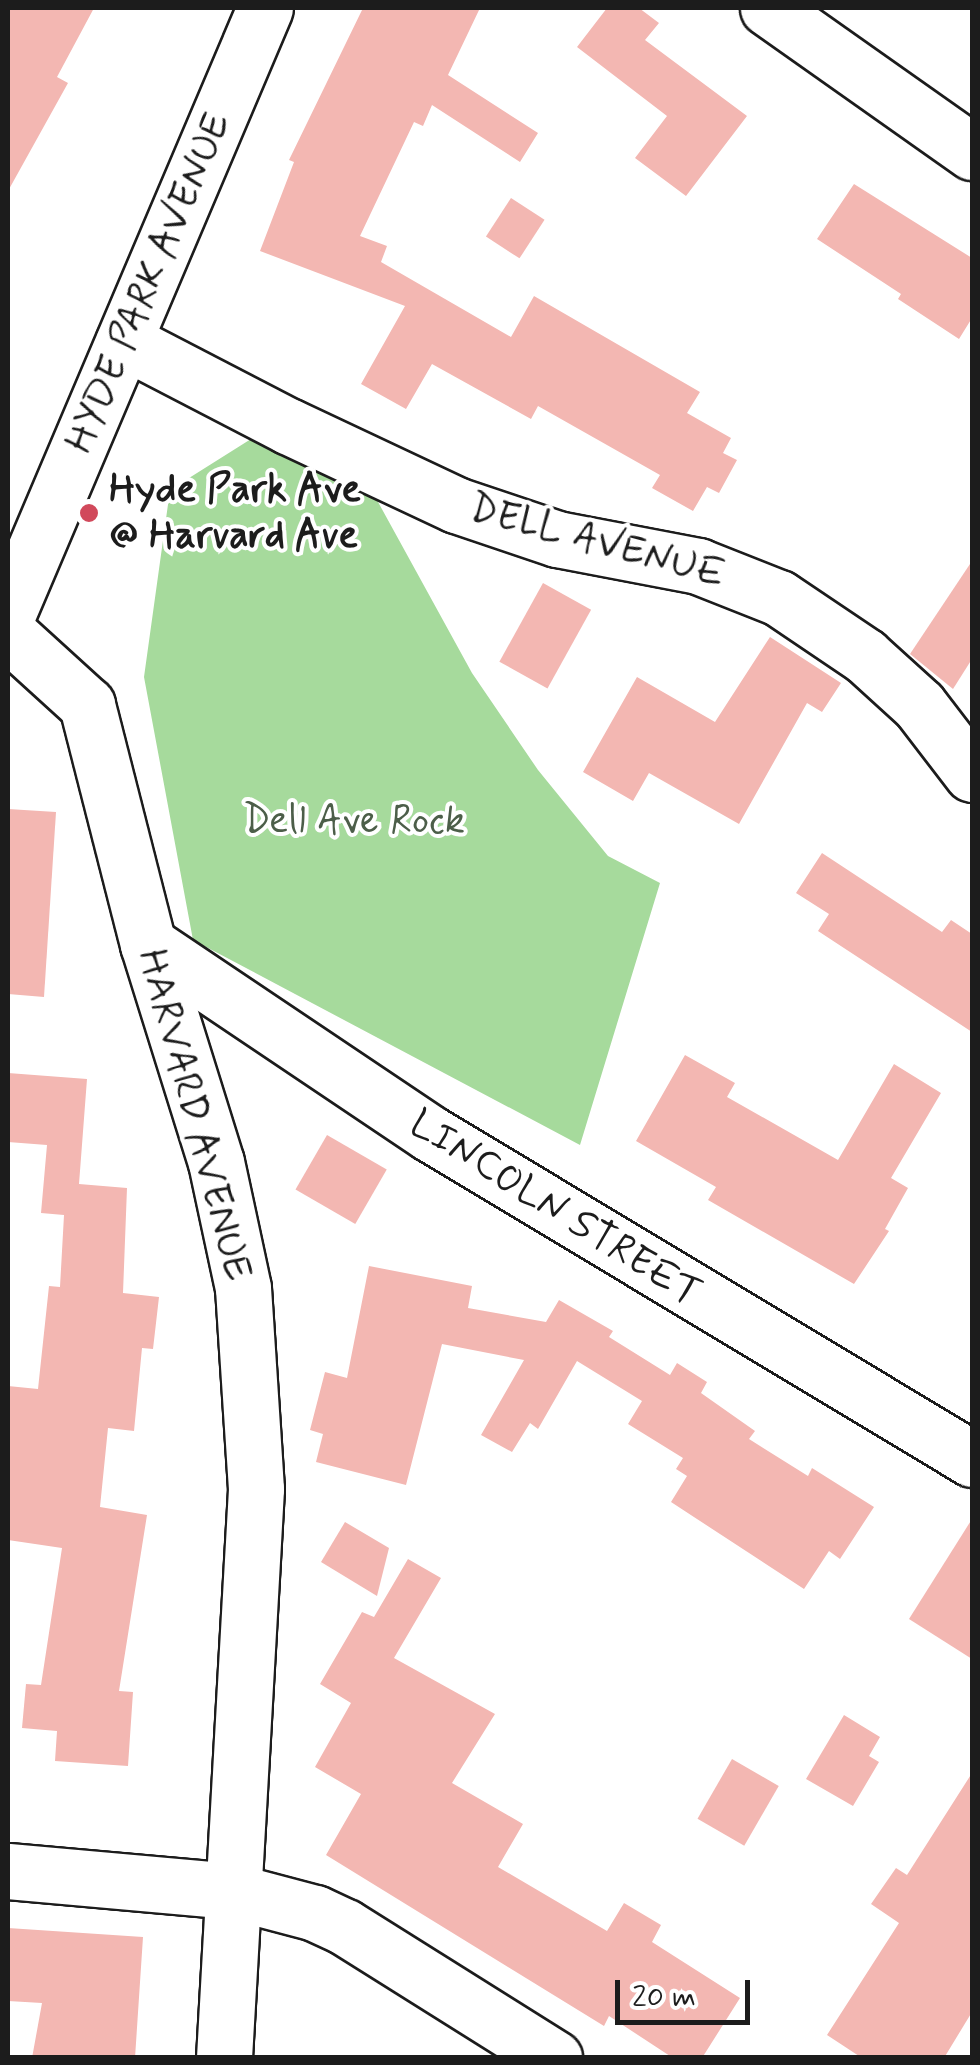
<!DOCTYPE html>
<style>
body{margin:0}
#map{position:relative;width:980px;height:2065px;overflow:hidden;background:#fff;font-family:Mynerve,sans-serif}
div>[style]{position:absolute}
.green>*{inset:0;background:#a6da9c}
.building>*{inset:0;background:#f3b7b2;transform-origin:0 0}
.roads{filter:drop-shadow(2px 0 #1c1c1c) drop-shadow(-2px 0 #1c1c1c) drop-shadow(0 2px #1c1c1c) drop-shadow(0 -2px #1c1c1c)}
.minor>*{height:55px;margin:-27.5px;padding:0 27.5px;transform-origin:27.5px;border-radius:27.5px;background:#fff}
.major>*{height:55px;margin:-27.5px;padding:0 27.5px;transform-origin:27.5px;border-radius:27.5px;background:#fff}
.dots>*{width:28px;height:28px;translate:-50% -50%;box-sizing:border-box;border:5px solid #fff;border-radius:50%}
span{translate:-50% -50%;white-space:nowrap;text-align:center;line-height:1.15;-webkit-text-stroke:8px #fff;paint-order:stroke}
.street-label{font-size:40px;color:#1c1c1c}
.poi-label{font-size:40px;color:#1c1c1c;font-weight:700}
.left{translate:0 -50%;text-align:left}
.park-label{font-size:40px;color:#4c5e49}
.frame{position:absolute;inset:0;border:10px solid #1c1c1c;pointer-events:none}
.scale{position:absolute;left:615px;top:1980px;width:135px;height:45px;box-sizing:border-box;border:5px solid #1c1c1c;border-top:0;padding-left:12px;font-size:30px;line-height:35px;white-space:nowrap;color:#1c1c1c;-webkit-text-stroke:8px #fff;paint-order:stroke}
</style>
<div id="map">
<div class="green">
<i style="clip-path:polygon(251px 439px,372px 491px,472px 673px,538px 770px,608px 856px,660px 883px,580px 1145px,193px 940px,144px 677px,170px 490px)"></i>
</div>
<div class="building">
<i style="clip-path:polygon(8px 8px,94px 8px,57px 77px,68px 83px,8px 191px)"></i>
<i style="clip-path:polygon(363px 8px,480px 8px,448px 75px,538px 133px,520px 162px,432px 105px,423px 126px,414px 122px,360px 236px,387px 246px,381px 262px,511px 337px,534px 296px,700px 392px,687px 413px,731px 438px,723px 453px,737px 460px,719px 493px,707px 487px,693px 511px,652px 488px,660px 475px,538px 406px,531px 419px,432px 364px,406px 409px,361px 384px,405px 306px,260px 251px,294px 162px,289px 160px)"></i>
<i style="clip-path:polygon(607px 8px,639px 8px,659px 23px,645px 40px,747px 116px,686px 196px,635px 158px,667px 116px,577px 47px)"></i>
<i style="clip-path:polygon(854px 184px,972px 258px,972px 318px,959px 339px,898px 299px,901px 294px,817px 239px)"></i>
<i style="left:511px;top:198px;width:40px;height:46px;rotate:33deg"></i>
<i style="clip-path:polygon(972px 561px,972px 659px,953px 689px,910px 654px)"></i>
<i style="left:543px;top:583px;width:55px;height:90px;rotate:29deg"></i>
<i style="clip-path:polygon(770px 637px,841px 683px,822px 712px,807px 703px,739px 824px,649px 773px,633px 801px,583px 772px,637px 677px,715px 722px)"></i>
<i style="clip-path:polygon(8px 809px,56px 812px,44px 997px,8px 994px)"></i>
<i style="clip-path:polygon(822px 853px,942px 932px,951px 920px,972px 934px,972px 1032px,818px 931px,829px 914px,796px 893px)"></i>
<i style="clip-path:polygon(685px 1055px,735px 1083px,727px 1097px,838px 1160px,894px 1064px,941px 1093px,891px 1178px,908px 1188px,885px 1229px,889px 1231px,854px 1284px,708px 1200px,716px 1187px,636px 1141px)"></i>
<i style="clip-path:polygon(8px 1073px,87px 1079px,79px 1184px,127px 1188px,123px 1293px,159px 1297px,153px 1349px,142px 1348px,134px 1431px,108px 1428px,100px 1507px,147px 1515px,119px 1691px,133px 1692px,128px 1766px,55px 1761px,57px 1731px,22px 1728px,26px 1684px,41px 1685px,62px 1548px,8px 1540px,8px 1386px,38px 1389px,49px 1286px,60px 1287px,64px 1215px,41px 1213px,47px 1145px,8px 1142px)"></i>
<i style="left:327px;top:1135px;width:69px;height:63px;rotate:30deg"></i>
<i style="clip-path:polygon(369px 1266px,472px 1286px,468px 1308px,546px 1322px,559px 1300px,613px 1331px,609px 1337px,670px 1375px,677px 1363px,707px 1382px,701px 1393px,755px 1431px,749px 1439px,808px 1476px,812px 1468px,874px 1507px,840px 1559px,829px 1551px,804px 1589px,671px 1502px,687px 1476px,676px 1469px,683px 1458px,628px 1424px,642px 1401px,577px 1361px,538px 1429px,530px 1423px,512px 1452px,481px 1435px,524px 1360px,442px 1344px,406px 1485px,316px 1462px,323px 1434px,310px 1430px,325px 1372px,347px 1378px)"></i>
<i style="clip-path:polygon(972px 1519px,972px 1659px,909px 1619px)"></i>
<i style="clip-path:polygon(345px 1522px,389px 1548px,377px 1596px,321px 1562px)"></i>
<i style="clip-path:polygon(408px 1559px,441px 1578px,394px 1658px,495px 1714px,452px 1783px,523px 1824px,498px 1867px,607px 1931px,624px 1903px,661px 1925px,652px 1942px,740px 1998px,702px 2058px,673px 2058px,609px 2016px,604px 2026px,326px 1855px,361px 1794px,315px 1767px,351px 1703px,320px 1684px,362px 1612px,374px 1617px)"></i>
<i style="clip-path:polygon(844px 1715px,880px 1737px,869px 1756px,879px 1762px,853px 1806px,806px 1779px)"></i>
<i style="left:732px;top:1759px;width:54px;height:69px;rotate:30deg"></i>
<i style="clip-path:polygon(972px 1773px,972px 2012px,944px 2058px,862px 2058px,827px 2035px,899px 1923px,871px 1904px,896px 1868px,907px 1875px)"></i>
<i style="clip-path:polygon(8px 1928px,143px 1937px,135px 2058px,32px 2058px,42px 2003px,8px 2001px)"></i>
</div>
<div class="roads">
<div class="minor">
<i style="left:124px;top:341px;width:185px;rotate:27.4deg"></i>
<i style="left:288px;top:426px;width:186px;rotate:25.2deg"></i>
<i style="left:456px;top:505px;width:107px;rotate:18.6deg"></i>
<i style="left:557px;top:539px;width:144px;rotate:10.8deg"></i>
<i style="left:698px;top:566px;width:87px;rotate:21.6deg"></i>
<i style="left:779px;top:598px;width:104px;rotate:34deg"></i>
<i style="left:865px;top:656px;width:73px;rotate:42.2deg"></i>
<i style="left:919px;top:705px;width:87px;rotate:52.5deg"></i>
<i style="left:8px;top:633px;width:107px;rotate:42.3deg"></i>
<i style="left:87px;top:705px;width:247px;rotate:75.7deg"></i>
<i style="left:148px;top:944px;width:228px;rotate:72.7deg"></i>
<i style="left:216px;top:1162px;width:129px;rotate:77.9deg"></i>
<i style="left:243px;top:1288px;width:201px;rotate:86.3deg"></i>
<i style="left:256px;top:1489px;width:570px;rotate:93.22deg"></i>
<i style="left:148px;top:944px;width:341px;rotate:33.9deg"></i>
<i style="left:431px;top:1134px;width:631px;rotate:30.99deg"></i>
<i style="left:8px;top:1871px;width:225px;rotate:5.1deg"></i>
<i style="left:232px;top:1891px;width:86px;rotate:14.8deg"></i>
<i style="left:315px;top:1913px;width:33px;rotate:25deg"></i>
<i style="left:345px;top:1927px;width:247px;rotate:32.1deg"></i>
</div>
<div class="major">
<i style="left:768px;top:8px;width:250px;rotate:35.2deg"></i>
<i style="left:8px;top:613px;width:657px;rotate:-66.98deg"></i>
</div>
</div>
<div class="dots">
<i style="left:89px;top:513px;background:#d1495b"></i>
</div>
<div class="street-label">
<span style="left:149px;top:283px;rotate:-67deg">HYDE PARK AVENUE</span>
<span style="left:597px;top:542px;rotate:15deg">DELL AVENUE</span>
<span style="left:194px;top:1115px;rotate:75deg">HARVARD AVENUE</span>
<span style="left:555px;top:1209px;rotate:32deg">LINCOLN STREET</span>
</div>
<div class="poi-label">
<span class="left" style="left:109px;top:513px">Hyde Park Ave<br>@ Harvard Ave</span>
</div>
<div class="park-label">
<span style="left:354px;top:821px">Dell Ave Rock</span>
</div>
<div class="frame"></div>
<div class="scale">20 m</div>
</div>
